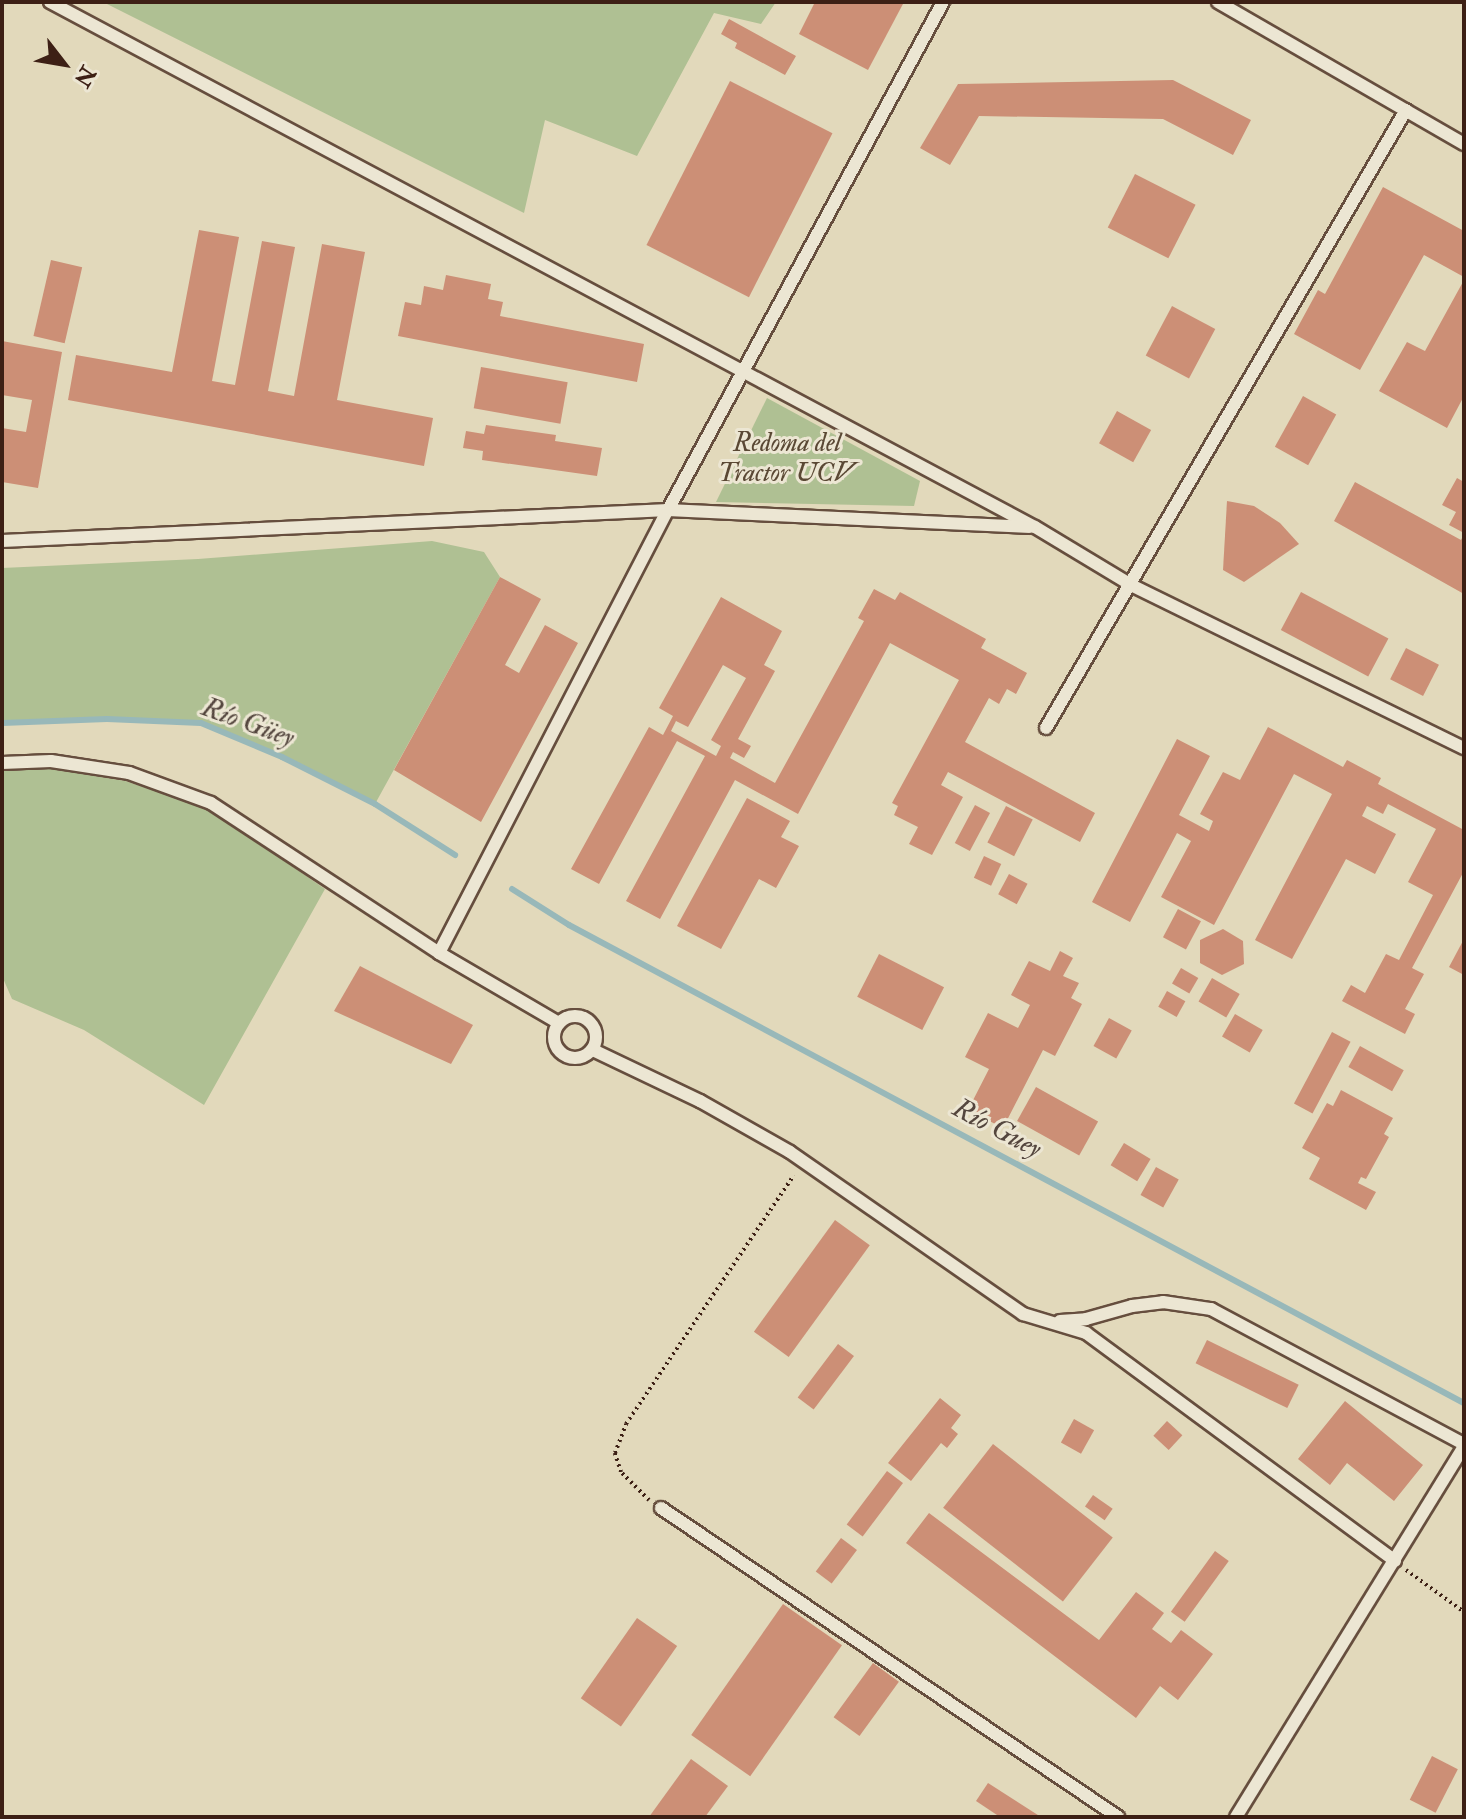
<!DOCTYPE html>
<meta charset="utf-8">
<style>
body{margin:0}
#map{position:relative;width:1466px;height:1819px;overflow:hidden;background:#e2d9bb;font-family:"IM FELL Double Pica",serif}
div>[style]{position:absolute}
.green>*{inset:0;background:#afc093}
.stream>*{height:6px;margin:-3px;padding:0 3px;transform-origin:3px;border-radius:3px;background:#98b8b9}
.building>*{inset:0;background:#cc8f76;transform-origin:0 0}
.path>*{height:4px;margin-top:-2px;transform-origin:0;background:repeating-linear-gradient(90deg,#3d2015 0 2px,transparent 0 6px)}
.roads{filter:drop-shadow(2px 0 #664e3e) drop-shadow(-2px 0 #664e3e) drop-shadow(0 2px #664e3e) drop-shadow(0 -2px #664e3e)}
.lane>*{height:12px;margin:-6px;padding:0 6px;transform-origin:6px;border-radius:6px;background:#ece6d3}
.lane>.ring{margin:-6px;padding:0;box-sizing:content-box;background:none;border:12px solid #ece6d3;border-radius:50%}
span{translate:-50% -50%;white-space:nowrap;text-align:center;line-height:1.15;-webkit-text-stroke:6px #ece6d3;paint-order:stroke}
.park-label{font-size:26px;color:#5a4834;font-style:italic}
.water-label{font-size:28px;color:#54463e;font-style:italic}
.frame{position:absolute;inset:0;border:4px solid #3d2015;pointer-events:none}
.north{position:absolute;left:24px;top:24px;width:80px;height:80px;-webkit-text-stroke:6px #ece6d3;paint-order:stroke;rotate:121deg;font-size:22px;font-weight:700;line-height:32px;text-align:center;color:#3d2015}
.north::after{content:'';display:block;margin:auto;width:28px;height:36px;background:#3d2015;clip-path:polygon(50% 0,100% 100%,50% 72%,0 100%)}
</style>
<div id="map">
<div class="green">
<i style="clip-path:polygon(103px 2px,776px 2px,761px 24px,714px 13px,637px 156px,545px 120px,524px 213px)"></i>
<i style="clip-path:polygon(767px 398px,920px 481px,914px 506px,716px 502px)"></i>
<i style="clip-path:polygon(432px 541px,484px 552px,500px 577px,375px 804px,282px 757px,201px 723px,107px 719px,2px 723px,2px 568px,198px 559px)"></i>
<i style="clip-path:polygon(51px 769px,125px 781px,207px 808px,325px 889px,204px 1105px,84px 1030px,12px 999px,2px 976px,2px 771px)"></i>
</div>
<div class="stream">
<i style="left:2px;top:723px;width:105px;rotate:-2.2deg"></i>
<i style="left:107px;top:719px;width:94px;rotate:2.4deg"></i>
<i style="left:201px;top:723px;width:88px;rotate:22.8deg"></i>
<i style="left:282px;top:757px;width:104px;rotate:26.8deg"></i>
<i style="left:375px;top:804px;width:95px;rotate:32.5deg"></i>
<i style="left:512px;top:889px;width:67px;rotate:32.3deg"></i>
<i style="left:569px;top:925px;width:1015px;rotate:28.11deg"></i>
</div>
<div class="building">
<i style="clip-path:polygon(815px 2px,904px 2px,868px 70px,799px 34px)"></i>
<i style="clip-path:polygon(729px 19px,796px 56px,785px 75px,735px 48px,737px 43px,721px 34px)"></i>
<i style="clip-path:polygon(1173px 80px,1251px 120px,1233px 155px,1163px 119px,979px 116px,950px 165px,920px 148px,958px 84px)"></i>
<i style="left:730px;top:81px;width:115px;height:184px;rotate:27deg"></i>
<i style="left:1135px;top:174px;width:68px;height:60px;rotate:27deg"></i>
<i style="clip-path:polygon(1383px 187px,1464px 231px,1464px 277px,1424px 255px,1360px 370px,1294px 334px,1318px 290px,1325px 294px)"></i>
<i style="clip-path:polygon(199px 230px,239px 237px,212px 381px,235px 385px,262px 241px,295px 247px,268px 391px,294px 396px,322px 244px,365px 252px,337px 400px,433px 418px,424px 466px,68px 400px,76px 355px,172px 372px)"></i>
<i style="left:51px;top:260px;width:32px;height:78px;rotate:13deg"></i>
<i style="clip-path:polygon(446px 275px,491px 284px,488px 299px,503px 302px,500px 316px,644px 344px,637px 382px,398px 336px,405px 302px,421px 305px,424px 286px,443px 290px)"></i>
<i style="clip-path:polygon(1464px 280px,1464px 396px,1447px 428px,1379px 391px,1407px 342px,1425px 351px)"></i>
<i style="left:1172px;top:306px;width:49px;height:56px;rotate:28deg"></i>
<i style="clip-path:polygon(2px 341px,62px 352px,38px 488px,2px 482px,2px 428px,26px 432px,32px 400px,2px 395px)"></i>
<i style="left:481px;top:367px;width:88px;height:42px;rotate:10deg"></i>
<i style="left:1303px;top:396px;width:38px;height:58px;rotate:29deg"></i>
<i style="left:1117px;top:411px;width:39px;height:37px;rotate:29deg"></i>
<i style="clip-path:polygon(486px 425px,556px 435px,555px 441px,602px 448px,597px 476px,482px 460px,483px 451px,463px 448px,466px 431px,484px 434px)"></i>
<i style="clip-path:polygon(1457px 478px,1464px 482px,1464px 533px,1449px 525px,1456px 512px,1442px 505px)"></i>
<i style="clip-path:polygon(1355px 482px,1461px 540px,1464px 534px,1464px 594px,1334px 521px)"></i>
<i style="clip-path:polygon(1227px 501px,1254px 506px,1280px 523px,1299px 544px,1244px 582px,1223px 570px)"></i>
<i style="clip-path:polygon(500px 577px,541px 599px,505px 665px,519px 673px,545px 625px,578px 643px,481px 822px,394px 770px)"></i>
<i style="clip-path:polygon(evenodd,874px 589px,895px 600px,900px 592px,986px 639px,981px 648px,1027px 673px,1016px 694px,1007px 689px,999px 704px,989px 698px,965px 742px,1095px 813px,1080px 842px,948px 772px,941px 785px,963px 797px,932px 855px,909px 844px,918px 827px,894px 815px,898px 806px,892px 803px,959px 680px,890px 643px,798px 814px,735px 780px,660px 919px,626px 901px,705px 756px,677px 741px,599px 884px,571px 869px,649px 727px,663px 735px,673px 716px,659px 708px,721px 597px,782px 631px,764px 665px,775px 671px,738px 739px,751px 746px,744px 758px,733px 752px,730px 758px,775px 783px,864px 621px,858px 618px,874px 589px,723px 665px,746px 678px,711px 740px,721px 746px,716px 756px,671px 731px,676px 721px,688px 727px,723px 665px)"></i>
<i style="left:1301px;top:592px;width:99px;height:43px;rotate:28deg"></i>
<i style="left:1406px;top:648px;width:37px;height:35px;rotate:27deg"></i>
<i style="clip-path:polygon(1268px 727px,1343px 767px,1347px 760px,1381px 778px,1378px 784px,1464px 830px,1464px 871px,1412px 968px,1424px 974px,1405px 1009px,1415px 1014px,1405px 1034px,1342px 1001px,1351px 985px,1365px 993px,1386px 954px,1399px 960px,1433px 895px,1408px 882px,1436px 829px,1388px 804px,1383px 814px,1367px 806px,1362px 816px,1396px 834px,1375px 874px,1346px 859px,1292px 959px,1255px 940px,1332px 794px,1294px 774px,1214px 925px,1161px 897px,1191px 841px,1177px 833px,1130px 922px,1092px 902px,1177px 739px,1210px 756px,1179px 815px,1209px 831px,1213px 821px,1200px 814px,1223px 772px,1240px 780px)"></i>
<i style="clip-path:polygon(747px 798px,790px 821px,781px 837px,799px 846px,776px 888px,759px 879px,721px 949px,677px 926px)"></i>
<i style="left:975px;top:805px;width:17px;height:43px;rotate:28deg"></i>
<i style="left:1006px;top:806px;width:30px;height:41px;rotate:27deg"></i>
<i style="left:984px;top:856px;width:19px;height:24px;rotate:25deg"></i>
<i style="left:1009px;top:874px;width:21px;height:23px;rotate:28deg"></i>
<i style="left:1178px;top:909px;width:26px;height:32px;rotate:28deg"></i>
<i style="clip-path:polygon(1223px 929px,1243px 941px,1244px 964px,1222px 975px,1200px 963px,1200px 940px)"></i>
<i style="clip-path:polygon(1464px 939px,1464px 975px,1449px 967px)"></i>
<i style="clip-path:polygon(1060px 951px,1073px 958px,1063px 976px,1079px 983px,1071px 998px,1082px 1004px,1055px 1056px,1043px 1050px,1003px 1128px,968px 1110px,989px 1069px,965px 1057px,988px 1013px,1018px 1028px,1030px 1005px,1011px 995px,1029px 961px,1050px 971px)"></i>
<i style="left:879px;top:954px;width:73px;height:48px;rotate:27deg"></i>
<i style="clip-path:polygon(360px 966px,473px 1025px,451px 1064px,334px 1011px)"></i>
<i style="left:1181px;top:968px;width:20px;height:18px;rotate:30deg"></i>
<i style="left:1212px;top:978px;width:32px;height:27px;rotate:30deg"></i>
<i style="left:1167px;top:991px;width:21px;height:18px;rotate:29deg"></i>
<i style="left:1235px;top:1014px;width:32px;height:26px;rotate:30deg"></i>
<i style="left:1109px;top:1018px;width:26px;height:32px;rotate:29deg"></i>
<i style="left:1332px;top:1032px;width:21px;height:81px;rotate:28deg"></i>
<i style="left:1360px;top:1046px;width:50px;height:24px;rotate:29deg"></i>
<i style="left:1036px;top:1087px;width:71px;height:39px;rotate:29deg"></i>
<i style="clip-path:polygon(1341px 1090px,1393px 1118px,1384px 1134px,1389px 1137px,1366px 1179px,1361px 1177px,1358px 1183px,1376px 1192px,1366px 1210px,1309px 1179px,1320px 1158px,1302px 1148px,1327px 1103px,1333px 1106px)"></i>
<i style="left:1124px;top:1143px;width:31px;height:26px;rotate:31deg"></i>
<i style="left:1156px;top:1167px;width:26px;height:32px;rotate:29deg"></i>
<i style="left:835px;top:1220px;width:43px;height:138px;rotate:36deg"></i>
<i style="left:1207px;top:1340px;width:102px;height:26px;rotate:26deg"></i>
<i style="left:838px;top:1344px;width:20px;height:67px;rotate:37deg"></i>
<i style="clip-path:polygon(940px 1398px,961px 1415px,951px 1428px,958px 1434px,947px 1448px,941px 1443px,911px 1481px,888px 1463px)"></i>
<i style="clip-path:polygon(1345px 1401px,1423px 1465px,1394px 1501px,1347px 1463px,1330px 1485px,1298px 1459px)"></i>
<i style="left:1074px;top:1419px;width:23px;height:27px;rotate:29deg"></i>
<i style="left:1167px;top:1421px;width:21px;height:20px;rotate:43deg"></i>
<i style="left:993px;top:1444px;width:152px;height:81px;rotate:38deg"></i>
<i style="left:887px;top:1471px;width:20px;height:67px;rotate:37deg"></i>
<i style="left:1093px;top:1495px;width:24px;height:14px;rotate:35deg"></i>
<i style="clip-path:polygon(929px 1513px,1099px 1640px,1136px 1592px,1164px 1613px,1152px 1629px,1171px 1643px,1181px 1630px,1213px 1654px,1178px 1700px,1160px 1686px,1136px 1718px,906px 1543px)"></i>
<i style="left:841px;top:1538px;width:20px;height:42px;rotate:37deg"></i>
<i style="left:1215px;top:1551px;width:17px;height:75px;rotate:36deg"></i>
<i style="left:783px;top:1604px;width:72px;height:160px;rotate:35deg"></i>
<i style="left:637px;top:1618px;width:49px;height:98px;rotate:35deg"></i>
<i style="left:873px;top:1663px;width:32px;height:67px;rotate:36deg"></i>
<i style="left:1432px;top:1756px;width:29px;height:49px;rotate:27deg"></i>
<i style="clip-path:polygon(691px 1759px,728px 1786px,705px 1817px,649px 1817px)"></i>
<i style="clip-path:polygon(988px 1783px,1041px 1817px,1000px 1817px,976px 1801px)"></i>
</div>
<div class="path">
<i style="left:649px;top:1500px;width:40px;rotate:-135deg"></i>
<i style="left:621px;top:1472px;width:20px;rotate:-108deg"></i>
<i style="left:615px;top:1453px;width:31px;rotate:-69deg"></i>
<i style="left:626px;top:1424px;width:300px;rotate:-56deg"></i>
<i style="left:1406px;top:1570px;width:72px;rotate:35.9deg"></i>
</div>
<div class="roads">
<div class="lane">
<i style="left:50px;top:2px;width:1116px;rotate:28.06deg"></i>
<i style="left:1035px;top:527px;width:112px;rotate:31.1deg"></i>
<i style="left:1131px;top:585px;width:371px;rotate:26.1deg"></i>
<i style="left:1218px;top:2px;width:284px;rotate:30deg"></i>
<i style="left:2px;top:541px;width:667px;rotate:-2.66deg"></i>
<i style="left:668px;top:510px;width:362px;rotate:2.7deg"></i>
<i style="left:1046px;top:728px;width:715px;rotate:-59.78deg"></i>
<i style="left:2px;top:763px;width:49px;rotate:-2.3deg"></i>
<i style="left:51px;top:761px;width:79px;rotate:8.7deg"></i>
<i style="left:129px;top:773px;width:87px;rotate:20.1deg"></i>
<i style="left:211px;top:803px;width:273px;rotate:33.3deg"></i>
<i style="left:439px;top:953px;width:139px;rotate:30.3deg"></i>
<i style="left:439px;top:953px;width:499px;rotate:-62.7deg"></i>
<i style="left:668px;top:510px;width:578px;rotate:-61.57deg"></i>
<i class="ring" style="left:554px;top:1016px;width:30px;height:30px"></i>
<i style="left:593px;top:1050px;width:119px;rotate:25.5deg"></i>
<i style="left:700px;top:1101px;width:103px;rotate:29.5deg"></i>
<i style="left:790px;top:1152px;width:284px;rotate:34.8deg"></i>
<i style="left:1023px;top:1314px;width:66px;rotate:16.8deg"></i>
<i style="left:1086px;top:1333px;width:384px;rotate:36.4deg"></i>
<i style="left:1060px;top:1321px;width:26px;rotate:-4deg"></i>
<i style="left:1086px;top:1319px;width:48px;rotate:-15.8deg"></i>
<i style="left:1132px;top:1306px;width:31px;rotate:-7deg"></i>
<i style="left:1163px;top:1302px;width:49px;rotate:8.3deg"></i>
<i style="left:1211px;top:1309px;width:287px;rotate:28.1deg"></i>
<i style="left:661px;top:1508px;width:552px;rotate:34.06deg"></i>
<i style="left:1236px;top:1817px;width:435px;rotate:-58.4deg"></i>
</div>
</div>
<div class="park-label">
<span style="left:787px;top:459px">Redoma del<br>Tractor UCV</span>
</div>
<div class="water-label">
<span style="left:248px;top:723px;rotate:20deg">Río Güey</span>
<span style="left:997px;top:1129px;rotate:28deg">Río Guey</span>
</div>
<div class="frame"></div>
<div class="north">N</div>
</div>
